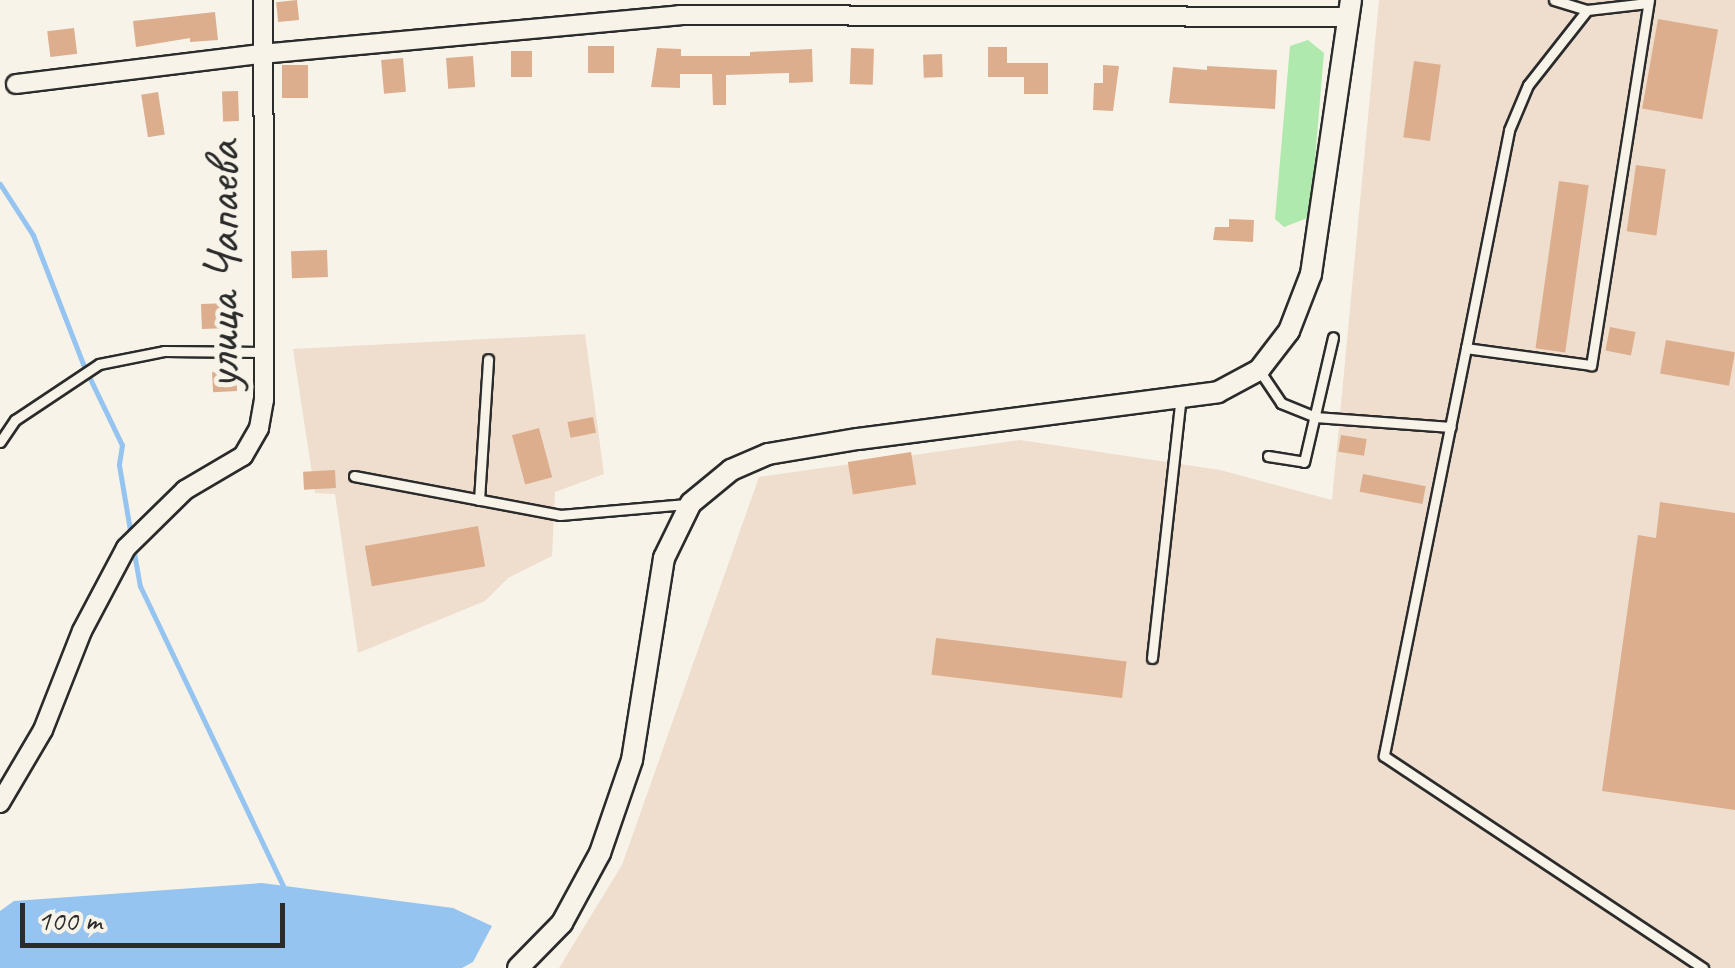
<!DOCTYPE html>
<meta charset="utf-8">
<style>
body{margin:0}
#map{position:relative;width:1735px;height:968px;overflow:hidden;background:#f7f3e8;font-family:Caveat,sans-serif}
div>[style]{position:absolute}
.built>*{inset:0;background:#efdecd}
.green>*{inset:0;background:#afe9ad}
.water>*{inset:0;background:#96c4f1}
.stream>*{height:5px;margin:-2.5px;padding:0 2.5px;transform-origin:2.5px;border-radius:2.5px;background:#96c4f1}
.building>*{inset:0;background:#dcae8d;transform-origin:0 0}
.roads{filter:drop-shadow(2px 0 #2b2b2b) drop-shadow(-2px 0 #2b2b2b) drop-shadow(0 2px #2b2b2b) drop-shadow(0 -2px #2b2b2b)}
.service>*{height:9px;margin:-4.5px;padding:0 4.5px;transform-origin:4.5px;border-radius:4.5px;background:#f7f3e8}
.minor>*{height:18px;margin:-9px;padding:0 9px;transform-origin:9px;border-radius:9px;background:#f7f3e8}
.tertiary>*{height:20px;margin:-10px;padding:0 10px;transform-origin:10px;border-radius:10px;background:#f7f3e8}
span{translate:-50% -50%;white-space:nowrap;text-align:center;line-height:1.15;-webkit-text-stroke:10px #f7f3e8;paint-order:stroke}
.street-label{font-size:50px;color:#2b2b2b}
.scale{position:absolute;left:20px;top:903px;width:265px;height:45px;box-sizing:border-box;border:5px solid #2b2b2b;border-top:0;padding-left:12px;font-size:30px;line-height:35px;white-space:nowrap;color:#2b2b2b;-webkit-text-stroke:8px #f7f3e8;paint-order:stroke}
</style>
<div id="map">
<div class="built">
<i style="clip-path:polygon(1379px 0,1735px 0,1735px 968px,559px 968px,622px 865px,759px 477px,1020px 440px,1220px 470px,1332px 500px)"></i>
<i style="clip-path:polygon(585px 334px,604px 474px,555px 492px,552px 556px,508px 578px,485px 601px,358px 653px,335px 494px,315px 493px,293px 349px)"></i>
</div>
<div class="green">
<i style="clip-path:polygon(1308px 40px,1324px 53px,1310px 217px,1284px 227px,1275px 219px,1290px 46px)"></i>
</div>
<div class="water">
<i style="clip-path:polygon(262px 883px,453px 908px,492px 926px,473px 962px,462px 968px,0 968px,0 911px,14px 901px)"></i>
</div>
<div class="stream">
<i style="left:0;top:184px;width:61px;rotate:57.1deg"></i>
<i style="left:33px;top:235px;width:138px;rotate:68.8deg"></i>
<i style="left:83px;top:364px;width:90px;rotate:64.3deg"></i>
<i style="left:122px;top:445px;width:20px;rotate:99deg"></i>
<i style="left:119px;top:465px;width:72px;rotate:80.4deg"></i>
<i style="left:133px;top:547px;width:40px;rotate:80deg"></i>
<i style="left:140px;top:586px;width:332px;rotate:64.5deg"></i>
</div>
<div class="building">
<i style="left:297px;top:0;width:20px;height:21px;rotate:84deg"></i>
<i style="clip-path:polygon(215px 12px,218px 40px,190px 42px,190px 38px,136px 47px,133px 21px)"></i>
<i style="left:1658px;top:19px;width:61px;height:91px;rotate:10deg"></i>
<i style="left:74px;top:28px;width:26px;height:27px;rotate:83deg"></i>
<i style="left:588px;top:46px;width:26px;height:27px"></i>
<i style="clip-path:polygon(988px 47px,1007px 47px,1007px 63px,1048px 63px,1048px 94px,1024px 94px,1024px 77px,988px 77px)"></i>
<i style="clip-path:polygon(657px 48px,681px 49px,681px 56px,750px 56px,750px 52px,812px 49px,813px 82px,789px 83px,789px 73px,726px 75px,726px 105px,713px 105px,712px 74px,680px 74px,680px 88px,651px 87px)"></i>
<i style="left:851px;top:48px;width:23px;height:36px;rotate:2deg"></i>
<i style="left:511px;top:51px;width:21px;height:26px"></i>
<i style="left:942px;top:54px;width:23px;height:19px;rotate:88deg"></i>
<i style="left:473px;top:56px;width:31px;height:27px;rotate:86deg"></i>
<i style="left:403px;top:58px;width:34px;height:22px;rotate:85deg"></i>
<i style="left:1414px;top:61px;width:27px;height:77px;rotate:8deg"></i>
<i style="left:282px;top:65px;width:26px;height:33px"></i>
<i style="clip-path:polygon(1103px 65px,1119px 66px,1113px 111px,1093px 110px,1094px 83px,1103px 83px)"></i>
<i style="clip-path:polygon(1207px 66px,1277px 70px,1275px 109px,1169px 103px,1173px 67px,1207px 70px)"></i>
<i style="left:238px;top:91px;width:30px;height:16px;rotate:88deg"></i>
<i style="left:158px;top:92px;width:43px;height:17px;rotate:81deg"></i>
<i style="left:1636px;top:165px;width:30px;height:67px;rotate:8deg"></i>
<i style="left:1559px;top:181px;width:30px;height:169px;rotate:8deg"></i>
<i style="clip-path:polygon(1229px 219px,1254px 220px,1253px 242px,1213px 240px,1215px 227px,1229px 227px)"></i>
<i style="left:327px;top:250px;width:27px;height:36px;rotate:88deg"></i>
<i style="left:228px;top:303px;width:25px;height:27px;rotate:88deg"></i>
<i style="left:1610px;top:327px;width:26px;height:24px;rotate:11deg"></i>
<i style="left:1666px;top:340px;width:70px;height:34px;rotate:10deg"></i>
<i style="left:236px;top:371px;width:20px;height:24px;rotate:87deg"></i>
<i style="left:593px;top:417px;width:16px;height:26px;rotate:79deg"></i>
<i style="left:539px;top:428px;width:51px;height:28px;rotate:75deg"></i>
<i style="left:1341px;top:435px;width:26px;height:17px;rotate:9deg"></i>
<i style="left:911px;top:452px;width:33px;height:64px;rotate:81deg"></i>
<i style="left:335px;top:470px;width:18px;height:32px;rotate:87deg"></i>
<i style="left:1363px;top:474px;width:64px;height:18px;rotate:11deg"></i>
<i style="clip-path:polygon(1660px 502px,1735px 513px,1735px 810px,1602px 791px,1638px 535px,1656px 538px)"></i>
<i style="left:478px;top:526px;width:41px;height:115px;rotate:80deg"></i>
<i style="left:936px;top:638px;width:192px;height:37px;rotate:7deg"></i>
</div>
<div class="roads">
<div class="service">
<i style="left:1554px;top:0;width:34px;rotate:17deg"></i>
<i style="left:1649px;top:0;width:370px;rotate:99deg"></i>
<i style="left:1591px;top:365px;width:126px;rotate:-172.3deg"></i>
<i style="left:1466px;top:348px;width:416px;rotate:101.4deg"></i>
<i style="left:1384px;top:756px;width:383px;rotate:33.6deg"></i>
<i style="left:1466px;top:348px;width:222px;rotate:-78.8deg"></i>
<i style="left:1509px;top:130px;width:49px;rotate:-67.1deg"></i>
<i style="left:1528px;top:85px;width:95px;rotate:-51.8deg"></i>
<i style="left:1587px;top:10px;width:61px;rotate:-6.5deg"></i>
<i style="left:1259px;top:370px;width:40px;rotate:56deg"></i>
<i style="left:1281px;top:403px;width:37px;rotate:22deg"></i>
<i style="left:1315px;top:417px;width:136px;rotate:4.2deg"></i>
<i style="left:0;top:442px;width:27px;rotate:-56deg"></i>
<i style="left:15px;top:420px;width:101px;rotate:-33.7deg"></i>
<i style="left:99px;top:364px;width:66px;rotate:-11.3deg"></i>
<i style="left:164px;top:351px;width:99px;rotate:0.6deg"></i>
<i style="left:1268px;top:456px;width:36px;rotate:9deg"></i>
<i style="left:1304px;top:462px;width:128px;rotate:-76.9deg"></i>
<i style="left:354px;top:476px;width:210px;rotate:10.7deg"></i>
<i style="left:560px;top:515px;width:127px;rotate:-5deg"></i>
<i style="left:479px;top:500px;width:141px;rotate:-86.3deg"></i>
<i style="left:1152px;top:658px;width:263px;rotate:-83.7deg"></i>
</div>
<div class="minor">
<i style="left:16px;top:84px;width:248px;rotate:-7deg"></i>
<i style="left:262px;top:54px;width:419px;rotate:-5.3deg"></i>
<i style="left:679px;top:15px;width:670px;rotate:0.17deg"></i>
<i style="left:0;top:803px;width:85px;rotate:-59.5deg"></i>
<i style="left:43px;top:730px;width:106px;rotate:-68.5deg"></i>
<i style="left:82px;top:631px;width:94px;rotate:-62.1deg"></i>
<i style="left:126px;top:548px;width:83px;rotate:-44.5deg"></i>
<i style="left:185px;top:490px;width:67px;rotate:-30.4deg"></i>
<i style="left:243px;top:456px;width:32px;rotate:-60deg"></i>
<i style="left:259px;top:428px;width:28px;rotate:-80deg"></i>
<i style="left:264px;top:400px;width:400px;rotate:-90.1deg"></i>
</div>
<div class="tertiary">
<i style="left:518px;top:968px;width:63px;rotate:-45.6deg"></i>
<i style="left:562px;top:923px;width:80px;rotate:-61.5deg"></i>
<i style="left:600px;top:853px;width:98px;rotate:-71deg"></i>
<i style="left:632px;top:760px;width:205px;rotate:-81deg"></i>
<i style="left:664px;top:558px;width:61px;rotate:-63.9deg"></i>
<i style="left:691px;top:503px;width:52px;rotate:-39.5deg"></i>
<i style="left:731px;top:470px;width:40px;rotate:-23.4deg"></i>
<i style="left:768px;top:454px;width:91px;rotate:-9.5deg"></i>
<i style="left:858px;top:439px;width:363px;rotate:-7.4deg"></i>
<i style="left:1218px;top:392px;width:47px;rotate:-28.2deg"></i>
<i style="left:1259px;top:370px;width:49px;rotate:-52.4deg"></i>
<i style="left:1289px;top:331px;width:61px;rotate:-68.9deg"></i>
<i style="left:1311px;top:274px;width:277px;rotate:-81.7deg"></i>
</div>
</div>
<div class="street-label">
<span style="left:222px;top:265px;rotate:-90deg">улица Чапаева</span>
</div>
<div class="scale">100 m</div>
</div>
